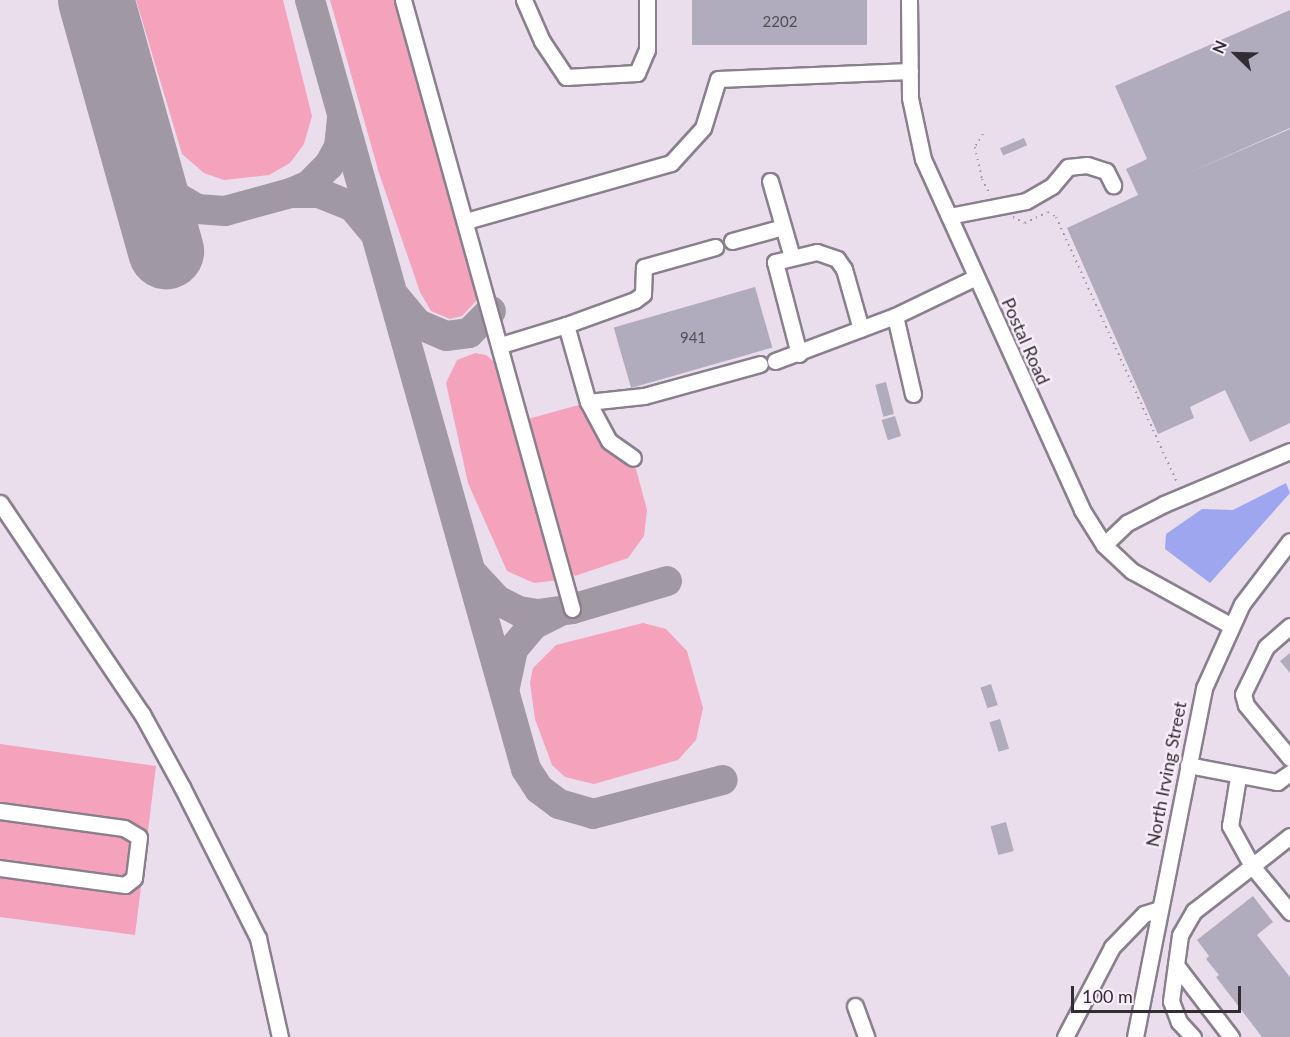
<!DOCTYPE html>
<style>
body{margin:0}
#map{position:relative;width:1290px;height:1037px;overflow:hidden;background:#eadeed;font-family:Lato,sans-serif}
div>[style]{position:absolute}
.green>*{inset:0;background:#f5a2bc}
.water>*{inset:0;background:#9fa6f0}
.taxiway>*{height:30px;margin:-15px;padding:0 15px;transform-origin:15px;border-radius:15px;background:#a098a3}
.runway>*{height:76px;margin:-38px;padding:0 38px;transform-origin:38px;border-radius:38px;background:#a098a3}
.building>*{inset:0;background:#b1acbd;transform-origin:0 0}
.path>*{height:2px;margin-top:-1px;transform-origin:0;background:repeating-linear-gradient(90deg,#a097a2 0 1.5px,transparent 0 6px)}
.roads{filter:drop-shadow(2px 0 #8a808d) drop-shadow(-2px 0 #8a808d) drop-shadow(0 2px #8a808d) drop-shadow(0 -2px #8a808d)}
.minor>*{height:15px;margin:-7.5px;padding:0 7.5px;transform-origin:7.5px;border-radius:7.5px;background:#fff}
span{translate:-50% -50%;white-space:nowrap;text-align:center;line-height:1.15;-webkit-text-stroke:5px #f7ecfa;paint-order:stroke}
.number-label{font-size:15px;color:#524d56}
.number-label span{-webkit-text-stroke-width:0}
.street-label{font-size:18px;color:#322d33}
.north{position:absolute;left:1206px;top:24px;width:60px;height:60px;-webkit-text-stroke:4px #f7ecfa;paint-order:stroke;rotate:293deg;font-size:16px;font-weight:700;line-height:24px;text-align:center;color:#322d33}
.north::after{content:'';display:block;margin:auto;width:21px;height:27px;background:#322d33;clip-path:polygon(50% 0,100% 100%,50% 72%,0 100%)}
.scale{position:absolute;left:1071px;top:986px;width:170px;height:27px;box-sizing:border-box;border:3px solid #322d33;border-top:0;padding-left:8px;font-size:18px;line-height:21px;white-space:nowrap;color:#322d33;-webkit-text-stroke:4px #f7ecfa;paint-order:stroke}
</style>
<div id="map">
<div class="green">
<i style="clip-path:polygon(136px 0,283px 0,312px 116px,304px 144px,290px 163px,269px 175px,224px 180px,204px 173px,182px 154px)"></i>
<i style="clip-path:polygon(330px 0,400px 0,477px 288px,476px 301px,462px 316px,450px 319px,431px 311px,420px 292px,379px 173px)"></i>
<i style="clip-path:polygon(475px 353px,486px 355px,498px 365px,560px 580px,534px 583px,507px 571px,468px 483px,446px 383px,457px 360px)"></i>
<i style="clip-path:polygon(582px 404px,611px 450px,636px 469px,647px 510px,644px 536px,628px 558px,575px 576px,567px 569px,535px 467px,528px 419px)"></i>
<i style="clip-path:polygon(643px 623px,666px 629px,687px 651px,703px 708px,696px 740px,678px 760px,594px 784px,565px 777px,552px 765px,535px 719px,530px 683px,533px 668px,556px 645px)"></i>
<i style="clip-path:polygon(0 744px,156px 766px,135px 935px,0 917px)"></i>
</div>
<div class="water">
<i style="clip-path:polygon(1286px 483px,1290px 493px,1210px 583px,1165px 549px,1166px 534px,1202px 509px,1233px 510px)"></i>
</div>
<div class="taxiway">
<i style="left:310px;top:0;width:799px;rotate:74.31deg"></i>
<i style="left:526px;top:769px;width:24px;rotate:57deg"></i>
<i style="left:539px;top:789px;width:25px;rotate:37deg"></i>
<i style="left:559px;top:804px;width:35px;rotate:16deg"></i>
<i style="left:593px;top:814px;width:134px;rotate:-14.7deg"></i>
<i style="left:143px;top:168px;width:35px;rotate:44deg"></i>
<i style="left:168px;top:192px;width:34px;rotate:30deg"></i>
<i style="left:197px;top:209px;width:28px;rotate:4deg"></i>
<i style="left:225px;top:211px;width:68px;rotate:-15.3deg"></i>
<i style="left:291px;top:193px;width:28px"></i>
<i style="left:319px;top:193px;width:37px;rotate:22deg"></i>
<i style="left:353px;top:207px;width:31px;rotate:50deg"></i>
<i style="left:291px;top:193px;width:20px;rotate:-24deg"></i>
<i style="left:309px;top:185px;width:28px;rotate:-45deg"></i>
<i style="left:329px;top:165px;width:21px;rotate:-61deg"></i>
<i style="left:339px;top:147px;width:28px;rotate:-84deg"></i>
<i style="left:396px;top:298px;width:34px;rotate:50deg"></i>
<i style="left:418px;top:324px;width:30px;rotate:23deg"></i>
<i style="left:446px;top:336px;width:23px;rotate:-7deg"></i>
<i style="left:469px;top:333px;width:31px;rotate:-45deg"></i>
<i style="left:474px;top:575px;width:34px;rotate:47deg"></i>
<i style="left:497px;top:600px;width:25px;rotate:27deg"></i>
<i style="left:519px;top:611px;width:19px;rotate:9deg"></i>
<i style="left:538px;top:614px;width:34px;rotate:-8deg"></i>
<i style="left:572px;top:609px;width:99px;rotate:-16.4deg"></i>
<i style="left:505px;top:687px;width:39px;rotate:-78deg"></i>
<i style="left:513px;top:649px;width:31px;rotate:-50deg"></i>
<i style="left:533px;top:625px;width:28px;rotate:-27deg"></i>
</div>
<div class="runway">
<i style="left:96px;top:0;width:261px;rotate:74.4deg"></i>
</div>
<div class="building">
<i style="left:692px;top:0;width:175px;height:45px"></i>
<i style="clip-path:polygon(1290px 10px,1290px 128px,1186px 174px,1290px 129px,1290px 423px,1250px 442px,1225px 390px,1190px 407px,1194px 418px,1158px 434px,1067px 228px,1138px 195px,1126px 169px,1147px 159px,1115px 86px)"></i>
<i style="left:1024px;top:138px;width:8px;height:26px;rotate:67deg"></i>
<i style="left:755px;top:287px;width:63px;height:147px;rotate:74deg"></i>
<i style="left:886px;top:382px;width:33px;height:11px;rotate:76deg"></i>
<i style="left:895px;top:416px;width:21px;height:14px;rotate:73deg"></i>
<i style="clip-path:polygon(1290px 653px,1290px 673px,1280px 661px)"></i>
<i style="left:991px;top:684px;width:22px;height:11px;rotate:72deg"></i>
<i style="left:1000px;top:719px;width:31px;height:11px;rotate:73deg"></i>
<i style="left:1006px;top:822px;width:30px;height:16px;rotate:75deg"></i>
<i style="clip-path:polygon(1253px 896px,1273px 922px,1257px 935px,1290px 977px,1290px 1037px,1262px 1037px,1216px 977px,1219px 975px,1206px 959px,1209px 956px,1197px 940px)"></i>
</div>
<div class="path">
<i style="left:983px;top:134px;width:15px;rotate:122deg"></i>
<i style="left:975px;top:147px;width:33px;rotate:78deg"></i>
<i style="left:982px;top:179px;width:18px;rotate:63deg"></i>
<i style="left:1013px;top:217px;width:13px;rotate:27deg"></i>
<i style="left:1025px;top:223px;width:25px;rotate:-26deg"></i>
<i style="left:1048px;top:212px;width:9px;rotate:32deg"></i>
<i style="left:1056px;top:217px;width:294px;rotate:65.5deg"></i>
</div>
<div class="roads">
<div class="minor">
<i style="left:403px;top:0;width:632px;rotate:74.49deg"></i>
<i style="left:524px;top:0;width:45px;rotate:66.3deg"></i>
<i style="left:542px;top:41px;width:43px;rotate:56.3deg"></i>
<i style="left:566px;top:77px;width:71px;rotate:-3.2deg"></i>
<i style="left:637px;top:73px;width:25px;rotate:-67deg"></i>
<i style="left:647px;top:50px;width:50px;rotate:-90deg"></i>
<i style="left:909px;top:0;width:98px;rotate:89.4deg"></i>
<i style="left:910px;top:98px;width:62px;rotate:78deg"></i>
<i style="left:923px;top:159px;width:385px;rotate:65.6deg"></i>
<i style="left:1082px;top:510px;width:41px;rotate:57.8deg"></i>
<i style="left:1104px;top:545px;width:38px;rotate:43deg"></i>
<i style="left:1132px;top:571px;width:112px;rotate:28.9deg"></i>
<i style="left:770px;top:181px;width:79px;rotate:73.9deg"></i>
<i style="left:949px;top:216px;width:78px;rotate:-11deg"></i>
<i style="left:1026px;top:201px;width:30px;rotate:-30deg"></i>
<i style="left:1052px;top:186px;width:25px;rotate:-50deg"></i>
<i style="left:1068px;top:167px;width:19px;rotate:-6deg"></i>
<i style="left:1087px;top:165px;width:20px;rotate:18deg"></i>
<i style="left:1106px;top:171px;width:16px;rotate:63deg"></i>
<i style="left:466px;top:221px;width:213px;rotate:-15.8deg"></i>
<i style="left:671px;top:163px;width:47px;rotate:-47.6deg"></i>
<i style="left:703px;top:128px;width:51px;rotate:-73deg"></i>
<i style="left:718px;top:79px;width:192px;rotate:-2.4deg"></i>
<i style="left:732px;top:241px;width:53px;rotate:-15.4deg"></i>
<i style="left:895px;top:316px;width:80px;rotate:77deg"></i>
<i style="left:566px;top:325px;width:73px;rotate:-19.9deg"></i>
<i style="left:635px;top:300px;width:10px;rotate:-37deg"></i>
<i style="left:643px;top:294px;width:27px;rotate:-88deg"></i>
<i style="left:644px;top:267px;width:74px;rotate:-15.7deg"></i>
<i style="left:501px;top:345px;width:68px;rotate:-17.1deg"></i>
<i style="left:566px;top:325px;width:80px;rotate:74.1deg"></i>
<i style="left:588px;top:402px;width:56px;rotate:-6.1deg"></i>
<i style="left:644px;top:396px;width:120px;rotate:-15.4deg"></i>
<i style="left:799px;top:354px;width:95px;rotate:-104.6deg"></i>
<i style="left:775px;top:262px;width:43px;rotate:-13.4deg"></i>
<i style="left:817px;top:252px;width:21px;rotate:19deg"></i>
<i style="left:837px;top:259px;width:12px;rotate:55deg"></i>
<i style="left:844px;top:269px;width:62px;rotate:74.2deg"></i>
<i style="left:775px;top:361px;width:128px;rotate:-20.6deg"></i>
<i style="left:895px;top:316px;width:90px;rotate:-25.7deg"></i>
<i style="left:588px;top:402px;width:44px;rotate:61.7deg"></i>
<i style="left:609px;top:441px;width:29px;rotate:35deg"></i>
<i style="left:0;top:503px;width:254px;rotate:56.1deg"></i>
<i style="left:142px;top:714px;width:83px;rotate:61.3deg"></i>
<i style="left:182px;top:787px;width:169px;rotate:63.3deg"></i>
<i style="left:258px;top:938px;width:101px;rotate:77.5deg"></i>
<i style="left:1104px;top:545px;width:32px;rotate:-44deg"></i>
<i style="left:1127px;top:523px;width:42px;rotate:-27.2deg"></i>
<i style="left:1164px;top:504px;width:137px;rotate:-22.8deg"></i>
<i style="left:1290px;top:626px;width:32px;rotate:139deg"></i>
<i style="left:1266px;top:647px;width:52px;rotate:116.1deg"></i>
<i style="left:1243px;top:694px;width:11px;rotate:75deg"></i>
<i style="left:1246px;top:705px;width:69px;rotate:50.3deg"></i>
<i style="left:1188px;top:765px;width:91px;rotate:10.8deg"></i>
<i style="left:1277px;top:782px;width:16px;rotate:-35deg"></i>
<i style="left:0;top:811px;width:125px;rotate:7.8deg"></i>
<i style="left:124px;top:828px;width:17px;rotate:31deg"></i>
<i style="left:139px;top:837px;width:41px;rotate:97deg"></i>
<i style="left:134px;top:878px;width:11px;rotate:142deg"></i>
<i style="left:125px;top:885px;width:126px;rotate:-172.3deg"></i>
<i style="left:1290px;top:836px;width:48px;rotate:141.7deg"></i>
<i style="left:1252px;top:866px;width:60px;rotate:50.4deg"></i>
<i style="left:1176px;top:965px;width:91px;rotate:52.6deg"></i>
<i style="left:855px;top:1006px;width:33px;rotate:70deg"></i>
<i style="left:1065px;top:1037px;width:102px;rotate:-62.4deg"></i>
<i style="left:1112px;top:947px;width:46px;rotate:-45.9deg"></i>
<i style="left:1144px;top:914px;width:16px;rotate:-18deg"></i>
<i style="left:1135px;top:1037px;width:356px;rotate:-78.8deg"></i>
<i style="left:1204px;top:688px;width:92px;rotate:-65.7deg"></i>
<i style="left:1242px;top:604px;width:79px;rotate:-52.7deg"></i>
<i style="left:1193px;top:1037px;width:21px;rotate:-133deg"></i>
<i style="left:1179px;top:1022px;width:22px;rotate:-111deg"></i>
<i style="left:1171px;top:1001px;width:67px;rotate:-82.2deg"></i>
<i style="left:1180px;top:935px;width:28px;rotate:-60deg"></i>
<i style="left:1194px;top:911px;width:73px;rotate:-37.8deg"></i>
<i style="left:1252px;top:866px;width:46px;rotate:-118.8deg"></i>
<i style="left:1230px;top:826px;width:50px;rotate:-80.7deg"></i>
</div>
</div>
<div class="number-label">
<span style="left:780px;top:22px">2202</span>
<span style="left:693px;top:338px">941</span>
</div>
<div class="street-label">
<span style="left:1026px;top:341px;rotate:66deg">Postal Road</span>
<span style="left:1166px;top:774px;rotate:-79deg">North Irving Street</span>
</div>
<div class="north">N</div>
<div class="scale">100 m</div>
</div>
